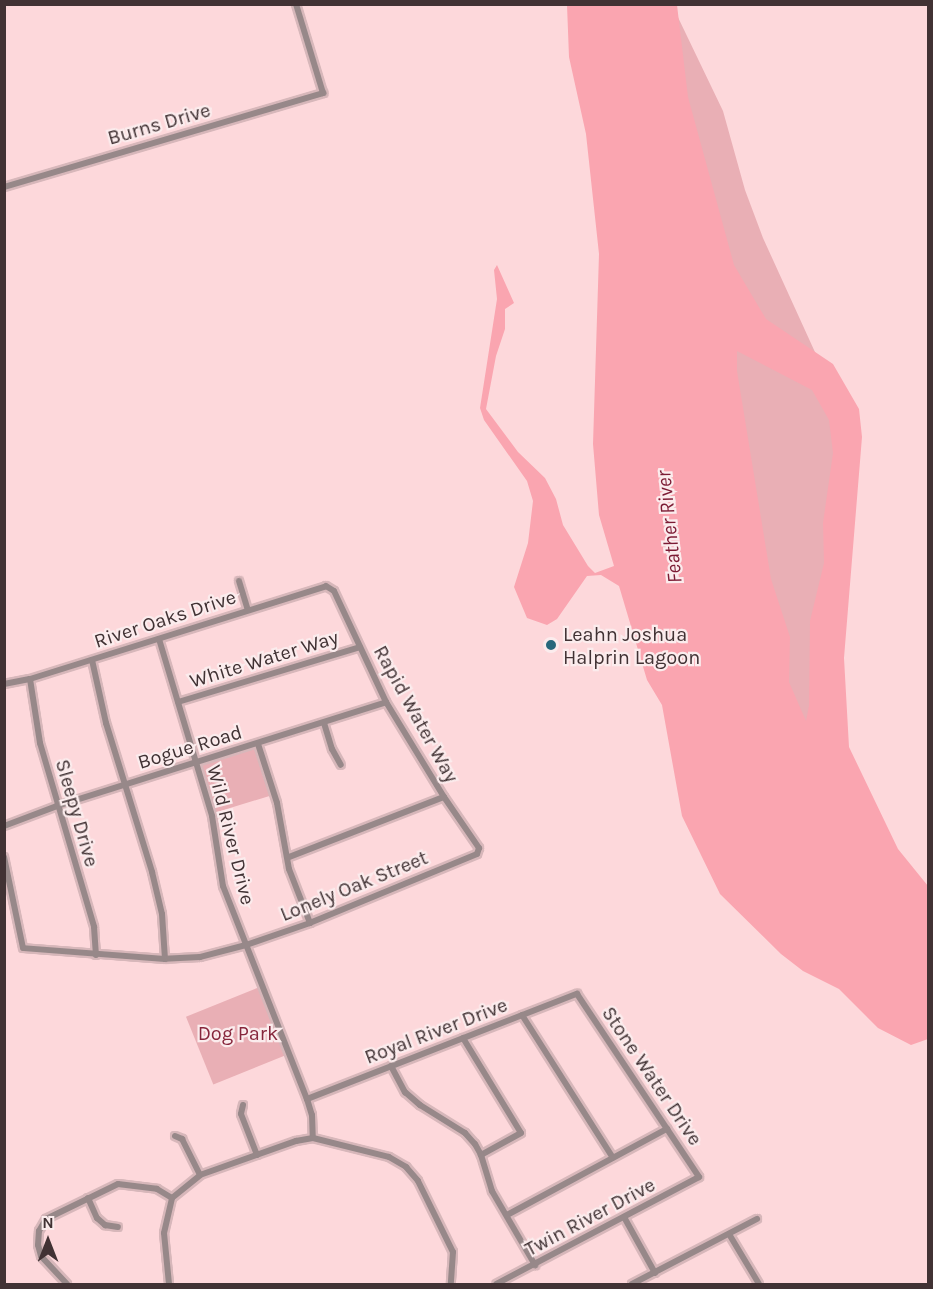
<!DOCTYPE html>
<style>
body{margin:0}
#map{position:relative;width:933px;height:1289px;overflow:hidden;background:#fdd8db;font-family:Karla,sans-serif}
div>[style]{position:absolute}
.green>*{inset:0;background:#e9afb5;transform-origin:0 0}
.water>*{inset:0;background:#faa5b0}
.roads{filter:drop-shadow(2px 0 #d7b7ba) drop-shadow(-2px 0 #d7b7ba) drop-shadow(0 2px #d7b7ba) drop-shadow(0 -2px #d7b7ba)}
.minor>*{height:6px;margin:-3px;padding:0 3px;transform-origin:3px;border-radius:3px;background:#978889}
.dots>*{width:16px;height:16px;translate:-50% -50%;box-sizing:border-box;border:3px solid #fbeced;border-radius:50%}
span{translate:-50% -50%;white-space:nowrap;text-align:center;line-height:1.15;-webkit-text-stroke:4.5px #fbeced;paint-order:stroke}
.street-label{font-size:20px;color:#413234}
.poi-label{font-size:20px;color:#413234}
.left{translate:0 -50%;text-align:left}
.park-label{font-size:20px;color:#87263c}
.water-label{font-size:21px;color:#7c1b34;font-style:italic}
.frame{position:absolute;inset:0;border:6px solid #413234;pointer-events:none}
.north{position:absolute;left:18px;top:1211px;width:60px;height:60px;-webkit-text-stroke:4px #fbeced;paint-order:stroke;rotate:0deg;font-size:16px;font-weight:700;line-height:24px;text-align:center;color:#413234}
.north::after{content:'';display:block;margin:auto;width:21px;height:27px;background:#413234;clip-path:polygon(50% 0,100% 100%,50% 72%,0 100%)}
</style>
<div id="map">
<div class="green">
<i style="clip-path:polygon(674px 9px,723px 111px,745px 190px,763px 238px,840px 407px,816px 743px,772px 666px,697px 193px)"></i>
<i style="left:258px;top:744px;width:53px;height:65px;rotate:73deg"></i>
<i style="left:262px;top:986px;width:73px;height:82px;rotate:68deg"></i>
</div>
<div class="water">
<i style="clip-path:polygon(evenodd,567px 5px,677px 5px,688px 97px,734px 265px,766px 319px,833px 364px,859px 409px,862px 437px,844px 658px,849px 747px,898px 849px,928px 886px,928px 1039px,911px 1045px,878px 1028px,839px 989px,803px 971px,781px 954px,720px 894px,682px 816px,662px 705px,647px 680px,619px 586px,601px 575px,587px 576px,557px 619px,547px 625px,527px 618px,514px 587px,528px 543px,533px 501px,527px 481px,484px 420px,480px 408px,497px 299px,494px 270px,497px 265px,514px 303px,505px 309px,505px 329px,496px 356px,486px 409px,518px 452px,545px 478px,556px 499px,563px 525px,588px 566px,595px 573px,614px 566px,599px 515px,593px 444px,599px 254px,586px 134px,569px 57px,567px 5px,737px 351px,812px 390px,829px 420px,833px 453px,823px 523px,824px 563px,810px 621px,809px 706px,806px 721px,789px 682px,790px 637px,771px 579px,737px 371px,737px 351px)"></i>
</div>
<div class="roads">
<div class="minor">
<i style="left:4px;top:187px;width:333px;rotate:-16.4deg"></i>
<i style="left:323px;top:93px;width:93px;rotate:-106.9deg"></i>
<i style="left:239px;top:581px;width:30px;rotate:73deg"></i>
<i style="left:159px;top:639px;width:185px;rotate:73.3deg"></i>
<i style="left:212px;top:816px;width:71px;rotate:81.1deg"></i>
<i style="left:223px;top:886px;width:229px;rotate:68.5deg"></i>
<i style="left:307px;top:1099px;width:17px;rotate:73deg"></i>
<i style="left:312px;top:1115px;width:23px;rotate:88deg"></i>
<i style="left:92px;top:660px;width:65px;rotate:77.5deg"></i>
<i style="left:106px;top:723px;width:156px;rotate:72.8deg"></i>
<i style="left:152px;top:872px;width:43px;rotate:76.6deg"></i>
<i style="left:162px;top:914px;width:45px;rotate:86.2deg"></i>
<i style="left:30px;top:679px;width:65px;rotate:81.1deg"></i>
<i style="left:40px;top:743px;width:192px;rotate:73.6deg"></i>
<i style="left:94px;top:927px;width:28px;rotate:86deg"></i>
<i style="left:4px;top:684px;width:26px;rotate:-11deg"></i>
<i style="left:30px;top:679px;width:310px;rotate:-17.4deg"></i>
<i style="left:326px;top:586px;width:9px;rotate:32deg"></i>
<i style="left:334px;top:591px;width:123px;rotate:64.9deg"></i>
<i style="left:386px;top:702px;width:111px;rotate:58.6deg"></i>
<i style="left:444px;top:797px;width:62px;rotate:55.5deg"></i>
<i style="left:479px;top:848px;width:6px;rotate:108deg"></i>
<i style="left:477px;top:854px;width:181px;rotate:157.6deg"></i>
<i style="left:310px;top:923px;width:68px;rotate:161deg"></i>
<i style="left:246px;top:945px;width:48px;rotate:165.4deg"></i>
<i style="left:200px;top:957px;width:35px;rotate:177deg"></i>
<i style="left:165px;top:959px;width:142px;rotate:-175.6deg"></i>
<i style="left:23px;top:948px;width:93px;rotate:-101.8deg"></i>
<i style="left:178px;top:702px;width:190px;rotate:-16.8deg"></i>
<i style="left:324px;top:723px;width:27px;rotate:73deg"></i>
<i style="left:332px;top:749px;width:18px;rotate:61deg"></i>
<i style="left:258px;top:744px;width:62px;rotate:72.1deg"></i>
<i style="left:277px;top:803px;width:67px;rotate:79.7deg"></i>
<i style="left:289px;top:869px;width:58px;rotate:68.7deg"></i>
<i style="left:4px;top:826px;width:57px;rotate:-20.7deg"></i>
<i style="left:57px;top:806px;width:345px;rotate:-17.5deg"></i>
<i style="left:289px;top:857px;width:166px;rotate:-21.2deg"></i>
<i style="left:522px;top:1015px;width:169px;rotate:57.5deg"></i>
<i style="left:463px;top:1038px;width:111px;rotate:58.6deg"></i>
<i style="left:521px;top:1133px;width:46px;rotate:151.2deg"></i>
<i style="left:391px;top:1066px;width:30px;rotate:62deg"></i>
<i style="left:405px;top:1092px;width:20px;rotate:41deg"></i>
<i style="left:420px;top:1105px;width:53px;rotate:31.9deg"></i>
<i style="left:465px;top:1133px;width:15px;rotate:48deg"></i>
<i style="left:475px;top:1144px;width:13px;rotate:61deg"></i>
<i style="left:481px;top:1155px;width:38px;rotate:73deg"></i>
<i style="left:492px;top:1191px;width:86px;rotate:59.8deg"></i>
<i style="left:307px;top:1099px;width:290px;rotate:-21.3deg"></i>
<i style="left:577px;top:994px;width:220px;rotate:56.3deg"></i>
<i style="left:699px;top:1177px;width:229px;rotate:152.2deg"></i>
<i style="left:243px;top:1105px;width:9px;rotate:103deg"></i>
<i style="left:241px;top:1114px;width:44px;rotate:68.7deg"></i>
<i style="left:175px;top:1136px;width:8px;rotate:23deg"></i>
<i style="left:182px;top:1139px;width:40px;rotate:63.4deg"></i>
<i style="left:88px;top:1198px;width:22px;rotate:66deg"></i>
<i style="left:97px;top:1218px;width:11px;rotate:41deg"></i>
<i style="left:105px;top:1225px;width:13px;rotate:9deg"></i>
<i style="left:507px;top:1215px;width:182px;rotate:-28.3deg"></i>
<i style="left:624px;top:1217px;width:64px;rotate:61deg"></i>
<i style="left:729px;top:1234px;width:58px;rotate:59deg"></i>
<i style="left:67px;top:1284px;width:38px;rotate:-133deg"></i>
<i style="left:41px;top:1256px;width:11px;rotate:-105deg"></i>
<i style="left:38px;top:1245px;width:14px;rotate:-86deg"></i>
<i style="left:39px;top:1231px;width:14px;rotate:-60deg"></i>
<i style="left:46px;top:1219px;width:80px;rotate:-25.9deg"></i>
<i style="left:118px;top:1184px;width:39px;rotate:7deg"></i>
<i style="left:157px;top:1189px;width:17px;rotate:31deg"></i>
<i style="left:169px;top:1284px;width:51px;rotate:-95.6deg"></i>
<i style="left:164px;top:1233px;width:36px;rotate:-77deg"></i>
<i style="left:172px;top:1198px;width:36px;rotate:-39deg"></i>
<i style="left:200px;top:1175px;width:102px;rotate:-19.5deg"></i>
<i style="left:296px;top:1141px;width:17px;rotate:-10deg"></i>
<i style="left:313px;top:1138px;width:78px;rotate:14deg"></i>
<i style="left:389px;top:1157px;width:20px;rotate:30deg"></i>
<i style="left:406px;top:1167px;width:18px;rotate:49deg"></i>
<i style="left:418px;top:1181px;width:79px;rotate:63.8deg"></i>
<i style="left:453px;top:1252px;width:32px;rotate:94deg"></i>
<i style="left:632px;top:1284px;width:141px;rotate:-27.5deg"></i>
</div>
</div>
<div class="dots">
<i style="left:551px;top:645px;background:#27687c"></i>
</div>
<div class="street-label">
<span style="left:159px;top:124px;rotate:-16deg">Burns Drive</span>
<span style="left:165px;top:619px;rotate:-18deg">River Oaks Drive</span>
<span style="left:264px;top:659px;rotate:-17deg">White Water Way</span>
<span style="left:416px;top:714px;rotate:61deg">Rapid Water Way</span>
<span style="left:190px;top:747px;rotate:-17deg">Bogue Road</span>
<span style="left:77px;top:813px;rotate:74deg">Sleepy Drive</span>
<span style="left:231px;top:835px;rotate:76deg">Wild River Drive</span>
<span style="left:354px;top:886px;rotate:-22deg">Lonely Oak Street</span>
<span style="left:436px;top:1031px;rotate:-21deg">Royal River Drive</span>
<span style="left:652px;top:1076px;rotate:56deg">Stone Water Drive</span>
<span style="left:590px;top:1217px;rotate:-28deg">Twin River Drive</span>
</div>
<div class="poi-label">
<span class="left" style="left:563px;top:646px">Leahn Joshua<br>Halprin Lagoon</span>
</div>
<div class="park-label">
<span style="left:238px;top:1033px">Dog Park</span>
</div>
<div class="water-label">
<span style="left:669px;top:527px;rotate:-96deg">Feather River</span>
</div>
<div class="frame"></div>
<div class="north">N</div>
</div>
